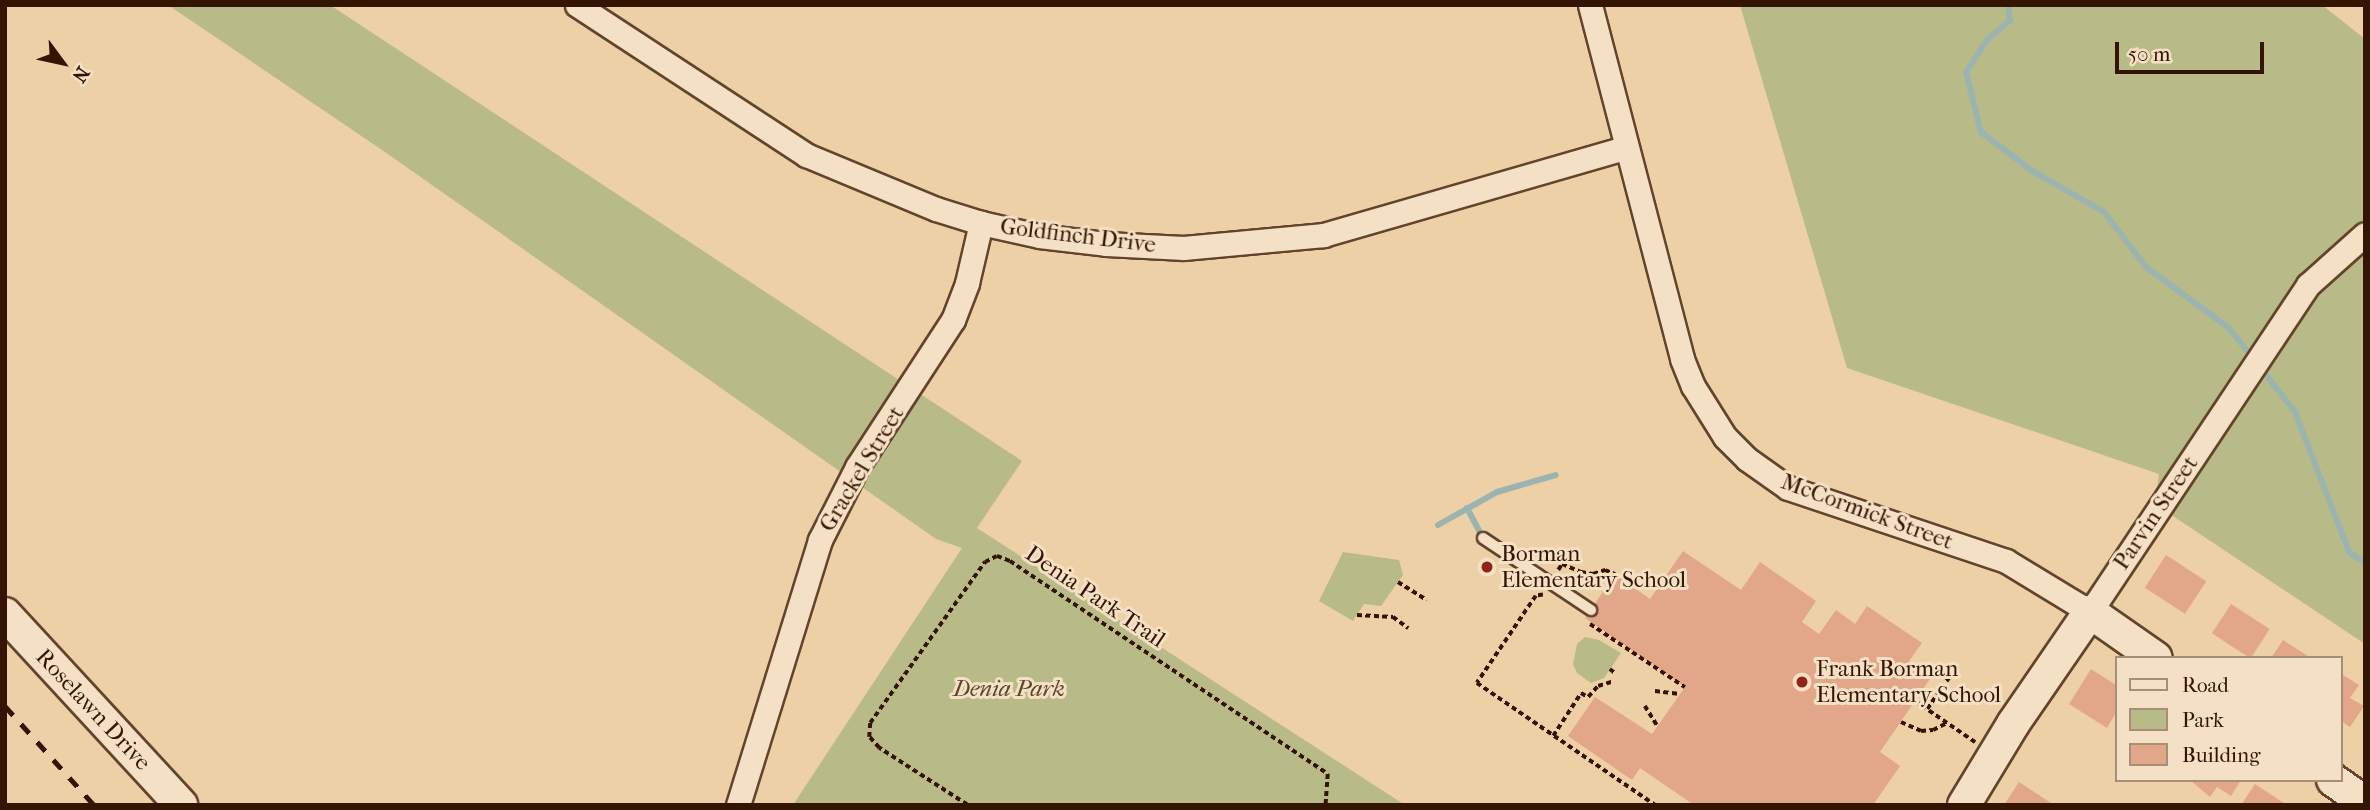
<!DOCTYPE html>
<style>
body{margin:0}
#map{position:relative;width:2370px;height:810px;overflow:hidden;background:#eed0a6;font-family:"IM FELL French Canon",serif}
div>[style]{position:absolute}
.green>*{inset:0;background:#b8bb87}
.stream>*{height:6px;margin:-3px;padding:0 3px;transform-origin:3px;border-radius:3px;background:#9cb4b0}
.building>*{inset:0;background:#e2a788;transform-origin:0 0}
.path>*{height:3.5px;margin-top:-1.75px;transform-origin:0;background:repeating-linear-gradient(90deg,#341503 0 5px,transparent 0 8.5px)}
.roads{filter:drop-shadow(2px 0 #62442c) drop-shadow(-2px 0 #62442c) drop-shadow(0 2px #62442c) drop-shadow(0 -2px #62442c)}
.lane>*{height:10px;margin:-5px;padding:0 5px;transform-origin:5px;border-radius:5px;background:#f4e0c5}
.street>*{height:23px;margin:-11.5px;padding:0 11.5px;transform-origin:11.5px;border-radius:11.5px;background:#f4e0c5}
.secondary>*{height:32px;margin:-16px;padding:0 16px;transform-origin:16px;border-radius:16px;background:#f4e0c5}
.rail>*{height:5px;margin-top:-2.5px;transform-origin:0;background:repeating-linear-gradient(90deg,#341503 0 12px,transparent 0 24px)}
.dots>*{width:19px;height:19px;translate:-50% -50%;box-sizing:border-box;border:4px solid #f4e0c5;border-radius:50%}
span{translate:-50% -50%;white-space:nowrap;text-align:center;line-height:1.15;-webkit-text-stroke:6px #f4e0c5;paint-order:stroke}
.street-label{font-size:23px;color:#341503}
.poi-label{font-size:23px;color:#341503}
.left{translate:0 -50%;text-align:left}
.park-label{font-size:23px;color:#5c472b;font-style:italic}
.frame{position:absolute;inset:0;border:7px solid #341503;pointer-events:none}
.legend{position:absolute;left:2115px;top:656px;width:228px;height:126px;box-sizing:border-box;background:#f4e0c5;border:2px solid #a78f77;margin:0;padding:9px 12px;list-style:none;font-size:21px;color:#341503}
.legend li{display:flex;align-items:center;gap:14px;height:35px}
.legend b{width:35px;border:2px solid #a78f77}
.north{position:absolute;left:28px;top:28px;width:70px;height:70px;-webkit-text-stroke:5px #f4e0c5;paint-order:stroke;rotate:123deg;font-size:19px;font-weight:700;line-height:28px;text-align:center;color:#341503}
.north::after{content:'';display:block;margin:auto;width:24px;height:32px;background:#341503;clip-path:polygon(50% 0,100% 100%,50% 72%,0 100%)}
.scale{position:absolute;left:2115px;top:42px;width:149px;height:32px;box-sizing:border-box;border:4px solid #341503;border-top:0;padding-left:9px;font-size:21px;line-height:24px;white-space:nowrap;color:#341503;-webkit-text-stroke:5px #f4e0c5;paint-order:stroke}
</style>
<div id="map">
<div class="green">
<i style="clip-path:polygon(168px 5px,330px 5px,1022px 461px,977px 528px,1405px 805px,793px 805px,962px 548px,936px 539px,385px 152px)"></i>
<i style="clip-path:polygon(1740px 5px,2322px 5px,2365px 39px,2365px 644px,2155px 504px,2159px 474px,1847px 368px)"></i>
<i style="clip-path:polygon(1343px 552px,1399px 560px,1403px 575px,1381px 606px,1364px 604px,1353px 621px,1319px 601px)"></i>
<i style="clip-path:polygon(1585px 637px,1599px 640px,1621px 653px,1604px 678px,1591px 683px,1577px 673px,1573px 664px,1577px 644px)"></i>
</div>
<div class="stream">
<i style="left:2008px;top:5px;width:15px;rotate:82deg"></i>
<i style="left:2010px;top:20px;width:30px;rotate:139deg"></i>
<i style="left:1987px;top:40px;width:38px;rotate:123deg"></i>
<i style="left:1966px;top:72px;width:62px;rotate:76deg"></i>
<i style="left:1981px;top:132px;width:63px;rotate:37.2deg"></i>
<i style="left:2031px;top:170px;width:84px;rotate:29.9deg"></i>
<i style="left:2104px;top:212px;width:69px;rotate:52.6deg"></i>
<i style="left:2146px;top:267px;width:103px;rotate:36.3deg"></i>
<i style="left:2229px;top:328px;width:107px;rotate:51.8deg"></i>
<i style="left:2295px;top:412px;width:150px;rotate:68.9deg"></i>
<i style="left:2349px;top:552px;width:19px;rotate:35deg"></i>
<i style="left:1467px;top:508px;width:34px;rotate:62deg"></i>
<i style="left:1438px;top:525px;width:68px;rotate:-29.2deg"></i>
<i style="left:1497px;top:492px;width:61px;rotate:-16.1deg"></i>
</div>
<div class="building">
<i style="clip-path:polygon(1683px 551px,1741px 590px,1760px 562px,1816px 601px,1802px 622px,1819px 634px,1836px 610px,1855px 624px,1867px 606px,1922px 643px,1909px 661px,1932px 676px,1880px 752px,1900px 766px,1873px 805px,1694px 805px,1640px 768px,1632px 780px,1568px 736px,1595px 697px,1652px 734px,1685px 687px,1585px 618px,1615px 574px,1650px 599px)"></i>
<i style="left:2166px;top:555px;width:48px;height:39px;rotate:33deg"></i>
<i style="left:2231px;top:604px;width:46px;height:35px;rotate:33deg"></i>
<i style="clip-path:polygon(2283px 640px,2311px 658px,2271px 658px)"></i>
<i style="clip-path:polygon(2091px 669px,2116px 685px,2116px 713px,2107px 728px,2069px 704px)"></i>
<i style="clip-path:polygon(2340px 673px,2359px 685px,2350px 698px,2364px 706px,2350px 727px,2340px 720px)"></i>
<i style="clip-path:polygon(2190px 780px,2241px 780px,2231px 796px,2217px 787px,2210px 797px)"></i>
<i style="clip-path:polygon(2019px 782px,2054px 805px,2004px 805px)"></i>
<i style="clip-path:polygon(2255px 784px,2287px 805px,2241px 805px)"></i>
</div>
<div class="path">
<i style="left:1558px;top:570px;width:7px;rotate:-56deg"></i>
<i style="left:1562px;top:564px;width:21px;rotate:23deg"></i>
<i style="left:1581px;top:572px;width:12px;rotate:9deg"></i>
<i style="left:1593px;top:574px;width:13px;rotate:-18deg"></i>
<i style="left:1605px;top:570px;width:11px;rotate:22deg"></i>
<i style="left:1398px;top:582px;width:34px;rotate:32deg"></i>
<i style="left:1543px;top:595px;width:7px;rotate:172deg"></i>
<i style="left:1536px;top:596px;width:105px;rotate:124.1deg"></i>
<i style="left:1477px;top:683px;width:216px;rotate:34.4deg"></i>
<i style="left:1357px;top:615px;width:36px;rotate:3deg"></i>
<i style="left:1393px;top:617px;width:19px;rotate:36deg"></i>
<i style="left:1590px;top:624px;width:114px;rotate:33.6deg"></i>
<i style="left:1610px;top:669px;width:6px;rotate:39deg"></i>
<i style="left:1655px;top:691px;width:25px;rotate:7deg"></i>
<i style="left:1915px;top:701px;width:73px;rotate:34.3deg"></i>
<i style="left:1645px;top:706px;width:25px;rotate:58deg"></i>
<i style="left:1927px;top:709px;width:52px;rotate:-55.1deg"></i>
<i style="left:1901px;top:722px;width:22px;rotate:24deg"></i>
<i style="left:1921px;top:731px;width:12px;rotate:-5deg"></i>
<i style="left:1933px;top:730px;width:16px;rotate:-27deg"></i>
<i style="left:1553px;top:736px;width:51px;rotate:-56.9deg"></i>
<i style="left:1581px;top:693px;width:8px;rotate:30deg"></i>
<i style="left:1588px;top:697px;width:15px;rotate:-48deg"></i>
<i style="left:1598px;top:686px;width:14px;rotate:-17deg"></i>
<i style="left:967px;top:805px;width:105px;rotate:-147.1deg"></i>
<i style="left:879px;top:748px;width:15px;rotate:-132deg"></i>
<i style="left:869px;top:737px;width:14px;rotate:-86deg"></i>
<i style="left:870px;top:723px;width:198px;rotate:-54.5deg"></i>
<i style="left:985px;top:562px;width:13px;rotate:-27deg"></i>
<i style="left:997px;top:556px;width:14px;rotate:21deg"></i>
<i style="left:1010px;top:561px;width:383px;rotate:33.8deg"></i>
<i style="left:1328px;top:774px;width:31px;rotate:94deg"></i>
</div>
<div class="roads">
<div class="lane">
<i style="left:1483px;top:538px;width:130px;rotate:33.7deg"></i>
</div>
<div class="street">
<i style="left:577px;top:5px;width:274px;rotate:33.2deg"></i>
<i style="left:806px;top:155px;width:141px;rotate:22.6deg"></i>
<i style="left:936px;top:209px;width:47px;rotate:17.3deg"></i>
<i style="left:981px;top:223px;width:59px;rotate:12.6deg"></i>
<i style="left:1039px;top:236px;width:67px;rotate:6.8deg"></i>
<i style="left:1106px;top:244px;width:78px;rotate:2.9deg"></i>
<i style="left:1184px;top:248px;width:140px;rotate:-5.3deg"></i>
<i style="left:1323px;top:235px;width:314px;rotate:-16.1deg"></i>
<i style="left:1590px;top:5px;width:366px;rotate:75.4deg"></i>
<i style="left:1682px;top:359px;width:29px;rotate:68deg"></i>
<i style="left:1693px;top:386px;width:60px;rotate:57.9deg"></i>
<i style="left:1725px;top:437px;width:31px;rotate:45deg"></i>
<i style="left:1747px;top:459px;width:50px;rotate:35.3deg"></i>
<i style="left:1788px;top:488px;width:230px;rotate:18.5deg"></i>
<i style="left:2006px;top:561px;width:98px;rotate:31.3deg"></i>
<i style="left:2090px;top:612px;width:393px;rotate:-56.3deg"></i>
<i style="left:2308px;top:285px;width:76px;rotate:-41.8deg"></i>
<i style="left:738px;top:805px;width:277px;rotate:-72.8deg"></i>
<i style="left:820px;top:540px;width:82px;rotate:-63.1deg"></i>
<i style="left:857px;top:467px;width:176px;rotate:-56.9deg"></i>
<i style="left:953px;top:320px;width:40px;rotate:-69deg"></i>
<i style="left:967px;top:283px;width:62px;rotate:-76.9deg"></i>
</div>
<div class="secondary">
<i style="left:5px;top:614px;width:260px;rotate:47.3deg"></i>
<i style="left:2333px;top:780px;width:39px;rotate:35deg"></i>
<i style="left:1964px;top:805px;width:95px;rotate:-58.8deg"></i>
<i style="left:2013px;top:724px;width:136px;rotate:-55.5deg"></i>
<i style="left:2090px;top:612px;width:80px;rotate:34.9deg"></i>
</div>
</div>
<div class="rail">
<i style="left:5px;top:706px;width:133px;rotate:48deg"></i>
</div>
<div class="dots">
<i style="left:1487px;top:567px;background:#8f2418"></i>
<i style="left:1802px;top:682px;background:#8f2418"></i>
</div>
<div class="street-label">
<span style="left:1078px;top:236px;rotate:7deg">Goldfinch Drive</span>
<span style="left:862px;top:469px;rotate:-59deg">Grackel Street</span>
<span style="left:1867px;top:512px;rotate:20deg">McCormick Street</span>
<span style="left:2156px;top:513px;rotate:-56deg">Parvin Street</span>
<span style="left:1095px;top:597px;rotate:34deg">Denia Park Trail</span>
<span style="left:93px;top:710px;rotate:47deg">Roselawn Drive</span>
</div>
<div class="poi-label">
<span class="left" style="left:1501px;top:567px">Borman<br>Elementary School</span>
<span class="left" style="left:1816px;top:682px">Frank Borman<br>Elementary School</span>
</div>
<div class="park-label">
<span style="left:1009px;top:689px">Denia Park</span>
</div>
<div class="frame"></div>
<ul class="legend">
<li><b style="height:9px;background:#f4e0c5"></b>Road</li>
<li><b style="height:19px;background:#b8bb87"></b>Park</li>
<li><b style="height:19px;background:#e2a788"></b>Building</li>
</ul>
<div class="north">N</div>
<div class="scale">50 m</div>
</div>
